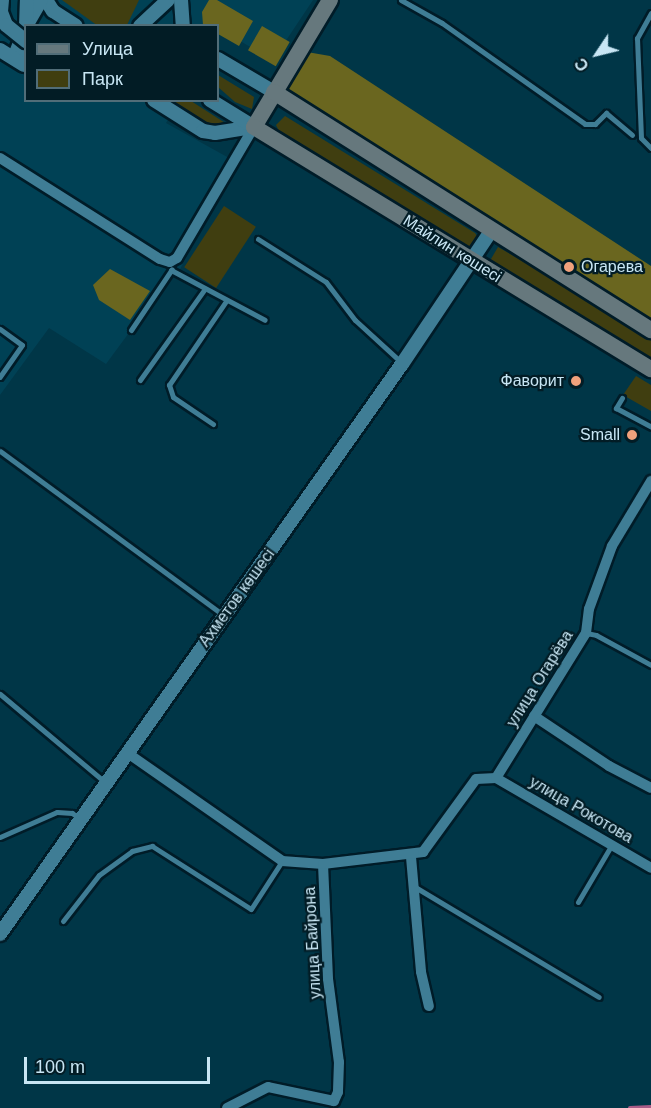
<!DOCTYPE html>
<meta charset="utf-8">
<style>
body{margin:0}
#map{position:relative;width:651px;height:1108px;overflow:hidden;background:#003647;font-family:Helvetica,sans-serif}
div>[style]{position:absolute}
.built>*{inset:0;background:#004155}
.green>*{inset:0;background:#403e10;transform-origin:0 0}
.forest>*{inset:0;background:#6a661f;transform-origin:0 0}
.stream>*{height:4px;margin:-2px;padding:0 2px;transform-origin:2px;border-radius:2px;background:#a95c87}
.roads{filter:drop-shadow(2px 0 #001c28) drop-shadow(-2px 0 #001c28) drop-shadow(0 2px #001c28) drop-shadow(0 -2px #001c28)}
.service>*{height:5px;margin:-2.5px;padding:0 2.5px;transform-origin:2.5px;border-radius:2.5px;background:#3f7d95}
.minor>*{height:10px;margin:-5px;padding:0 5px;transform-origin:5px;border-radius:5px;background:#3f7d95}
.tertiary>*{height:14px;margin:-7px;padding:0 7px;transform-origin:7px;border-radius:7px;background:#3f7d95}
.secondary>*{height:16px;margin:-8px;padding:0 8px;transform-origin:8px;border-radius:8px;background:#66787d}
.bridges{filter:drop-shadow(2px 0 #001c28) drop-shadow(-2px 0 #001c28) drop-shadow(0 2px #001c28) drop-shadow(0 -2px #001c28)}
.tertiary-bridge>*{height:14px;margin:-7px;padding:0 7px;transform-origin:7px;border-radius:7px;background:#3f7d95}
.dots>*{width:16px;height:16px;translate:-50% -50%;box-sizing:border-box;border:3px solid #021c25;border-radius:50%}
span{translate:-50% -50%;white-space:nowrap;text-align:center;line-height:1.15;-webkit-text-stroke:4.5px #021c25;paint-order:stroke}
.street-label{font-size:16px;color:#c8e6f4}
.poi-label{font-size:16px;color:#c8e6f4}
.left{translate:0 -50%;text-align:left}
.right{translate:-100% -50%;text-align:right}
.legend{position:absolute;left:24px;top:24px;width:195px;height:78px;box-sizing:border-box;background:#021c25;border:2px solid #516d78;margin:0;padding:8px 10px;list-style:none;font-size:18px;color:#c8e6f4}
.legend li{display:flex;align-items:center;gap:12px;height:30px}
.legend b{width:30px;border:2px solid #516d78}
.north{position:absolute;left:567px;top:24px;width:60px;height:60px;-webkit-text-stroke:4px #021c25;paint-order:stroke;rotate:235deg;font-size:16px;font-weight:700;line-height:24px;text-align:center;color:#c8e6f4}
.north::after{content:'';display:block;margin:auto;width:21px;height:27px;background:#c8e6f4;clip-path:polygon(50% 0,100% 100%,50% 72%,0 100%)}
.scale{position:absolute;left:24px;top:1057px;width:186px;height:27px;box-sizing:border-box;border:3px solid #c8e6f4;border-top:0;padding-left:8px;font-size:18px;line-height:21px;white-space:nowrap;color:#c8e6f4;-webkit-text-stroke:4px #021c25;paint-order:stroke}
</style>
<div id="map">
<div class="built">
<i style="clip-path:polygon(0 0,313px 0,273px 60px,221px 30px,218px 35px,218px 26px,26px 26px,26px 100px,179px 101px,166px 123px,238px 163px,179px 271px,176px 269px,106px 364px,49px 328px,0 395px)"></i>
</div>
<div class="green">
<i style="clip-path:polygon(62px 0,139px 0,127px 25px,98px 26px)"></i>
<i style="clip-path:polygon(218px 75px,254px 97px,252px 109px,235px 102px,218px 87px)"></i>
<i style="clip-path:polygon(176px 101px,191px 101px,233px 128px,205px 127px,172px 107px)"></i>
<i style="clip-path:polygon(285px 116px,475px 233px,480px 240px,477px 245px,470px 247px,280px 133px,276px 125px)"></i>
<i style="left:224px;top:206px;width:38px;height:73px;rotate:33deg"></i>
<i style="clip-path:polygon(498px 247px,651px 334px,651px 363px,492px 266px,491px 259px)"></i>
<i style="clip-path:polygon(636px 376px,651px 385px,651px 411px,623px 395px)"></i>
</div>
<div class="forest">
<i style="clip-path:polygon(209px 0,217px 0,253px 21px,239px 46px,218px 34px,218px 26px,203px 25px,202px 12px)"></i>
<i style="left:262px;top:26px;width:32px;height:28px;rotate:30deg"></i>
<i style="clip-path:polygon(307px 52px,330px 56px,651px 266px,651px 322px,283px 91px)"></i>
<i style="clip-path:polygon(110px 269px,150px 291px,130px 320px,99px 300px,93px 285px)"></i>
</div>
<div class="stream">
<i style="left:630px;top:1108px;width:21px;rotate:-3deg"></i>
</div>
<div class="roads">
<div class="service">
<i style="left:401px;top:0;width:47px;rotate:29.3deg"></i>
<i style="left:442px;top:23px;width:175px;rotate:35.2deg"></i>
<i style="left:585px;top:124px;width:10px"></i>
<i style="left:595px;top:124px;width:16px;rotate:-45deg"></i>
<i style="left:606px;top:113px;width:34px;rotate:40deg"></i>
<i style="left:651px;top:13px;width:29px;rotate:119deg"></i>
<i style="left:637px;top:38px;width:100px;rotate:87.7deg"></i>
<i style="left:641px;top:138px;width:14px;rotate:45deg"></i>
<i style="left:258px;top:239px;width:80px;rotate:32.3deg"></i>
<i style="left:326px;top:282px;width:48px;rotate:52.7deg"></i>
<i style="left:355px;top:320px;width:62px;rotate:42.4deg"></i>
<i style="left:171px;top:270px;width:106px;rotate:28deg"></i>
<i style="left:0;top:329px;width:27px;rotate:36deg"></i>
<i style="left:22px;top:345px;width:39px;rotate:125deg"></i>
<i style="left:131px;top:330px;width:73px;rotate:-56.1deg"></i>
<i style="left:140px;top:380px;width:110px;rotate:-54.6deg"></i>
<i style="left:622px;top:398px;width:12px;rotate:121deg"></i>
<i style="left:616px;top:408px;width:40px;rotate:28deg"></i>
<i style="left:213px;top:424px;width:48px;rotate:-146deg"></i>
<i style="left:173px;top:397px;width:13px;rotate:-108deg"></i>
<i style="left:169px;top:385px;width:102px;rotate:-55.8deg"></i>
<i style="left:0;top:451px;width:277px;rotate:36.3deg"></i>
<i style="left:586px;top:633px;width:10px;rotate:11deg"></i>
<i style="left:596px;top:635px;width:63px;rotate:28.6deg"></i>
<i style="left:0;top:694px;width:137px;rotate:40deg"></i>
<i style="left:0;top:837px;width:62px;rotate:-23.7deg"></i>
<i style="left:57px;top:812px;width:15px;rotate:4deg"></i>
<i style="left:72px;top:813px;width:9px;rotate:36deg"></i>
<i style="left:415px;top:887px;width:214px;rotate:30.9deg"></i>
<i style="left:578px;top:902px;width:65px;rotate:-59.5deg"></i>
<i style="left:63px;top:921px;width:58px;rotate:-52deg"></i>
<i style="left:99px;top:875px;width:41px;rotate:-36deg"></i>
<i style="left:132px;top:851px;width:21px;rotate:-14deg"></i>
<i style="left:152px;top:846px;width:117px;rotate:32.5deg"></i>
<i style="left:251px;top:909px;width:57px;rotate:-57.1deg"></i>
</div>
<div class="minor">
<i style="left:0;top:158px;width:189px;rotate:32.3deg"></i>
<i style="left:160px;top:259px;width:10px;rotate:17deg"></i>
<i style="left:170px;top:262px;width:8px;rotate:-30deg"></i>
<i style="left:177px;top:258px;width:152px;rotate:-59.6deg"></i>
<i style="left:534px;top:716px;width:90px;rotate:33.7deg"></i>
<i style="left:609px;top:766px;width:47px;rotate:27.6deg"></i>
<i style="left:126px;top:752px;width:190px;rotate:34.9deg"></i>
<i style="left:282px;top:861px;width:41px;rotate:4.2deg"></i>
<i style="left:323px;top:864px;width:115px;rotate:87.5deg"></i>
<i style="left:328px;top:979px;width:84px;rotate:82.5deg"></i>
<i style="left:339px;top:1062px;width:30px;rotate:92deg"></i>
<i style="left:338px;top:1092px;width:10px;rotate:114deg"></i>
<i style="left:334px;top:1101px;width:67px;rotate:-168deg"></i>
<i style="left:268px;top:1087px;width:46px;rotate:152.9deg"></i>
<i style="left:496px;top:778px;width:179px;rotate:30.1deg"></i>
<i style="left:411px;top:857px;width:115px;rotate:85deg"></i>
<i style="left:421px;top:972px;width:35px;rotate:77deg"></i>
<i style="left:323px;top:864px;width:101px;rotate:-6.8deg"></i>
<i style="left:423px;top:852px;width:90px;rotate:-54deg"></i>
<i style="left:476px;top:779px;width:20px;rotate:-3deg"></i>
<i style="left:496px;top:778px;width:171px;rotate:-58.2deg"></i>
<i style="left:586px;top:633px;width:24px;rotate:-83deg"></i>
<i style="left:589px;top:609px;width:67px;rotate:-69.9deg"></i>
<i style="left:612px;top:546px;width:76px;rotate:-59deg"></i>
</div>
<div class="tertiary">
<i style="left:46px;top:0;width:13px;rotate:58deg"></i>
<i style="left:53px;top:11px;width:27px;rotate:33deg"></i>
<i style="left:181px;top:0;width:26px;rotate:86deg"></i>
<i style="left:26px;top:26px;width:30px;rotate:-60deg"></i>
<i style="left:26px;top:26px;width:26px;rotate:-88deg"></i>
<i style="left:140px;top:26px;width:38px;rotate:-43deg"></i>
<i style="left:26px;top:27px;width:26px;rotate:111deg"></i>
<i style="left:17px;top:51px;width:17px;rotate:57deg"></i>
<i style="left:0;top:50px;width:28px;rotate:32deg"></i>
<i style="left:218px;top:59px;width:65px;rotate:30.5deg"></i>
<i style="left:154px;top:100px;width:58px;rotate:32.3deg"></i>
<i style="left:203px;top:131px;width:12px;rotate:9deg"></i>
<i style="left:215px;top:133px;width:39px;rotate:-9deg"></i>
<i style="left:210px;top:100px;width:52px;rotate:31.5deg"></i>
<i style="left:0;top:934px;width:697px;rotate:-54.81deg"></i>
<i style="left:402px;top:364px;width:160px;rotate:-56.2deg"></i>
</div>
<div class="secondary">
<i style="left:330px;top:0;width:148px;rotate:120.9deg"></i>
<i style="left:254px;top:127px;width:465px;rotate:31.4deg"></i>
<i style="left:274px;top:92px;width:446px;rotate:32.3deg"></i>
</div>
</div>
<div class="bridges">
<div class="tertiary-bridge">
<i style="left:2px;top:0;width:12px;rotate:95deg"></i>
<i style="left:1px;top:12px;width:14px;rotate:69deg"></i>
<i style="left:6px;top:25px;width:26px;rotate:39deg"></i>
</div>
</div>
<div class="dots">
<i style="left:569px;top:267px;background:#f1a17c"></i>
<i style="left:576px;top:381px;background:#f1a17c"></i>
<i style="left:632px;top:435px;background:#f1a17c"></i>
</div>
<div class="street-label">
<span style="left:452px;top:249px;rotate:32deg">Майлин көшесі</span>
<span style="left:237px;top:598px;rotate:-54deg">Ахметов көшесі</span>
<span style="left:540px;top:679px;rotate:-58deg">улица Огарёва</span>
<span style="left:581px;top:810px;rotate:30deg">улица Рокотова</span>
<span style="left:313px;top:943px;rotate:-93deg">улица Байрона</span>
</div>
<div class="poi-label">
<span class="left" style="left:581px;top:267px">Огарева</span>
<span class="right" style="left:564px;top:381px">Фаворит</span>
<span class="right" style="left:620px;top:435px">Small</span>
</div>
<ul class="legend">
<li><b style="height:8px;background:#66787d"></b>Улица</li>
<li><b style="height:16px;background:#403e10"></b>Парк</li>
</ul>
<div class="north">С</div>
<div class="scale">100 m</div>
</div>
